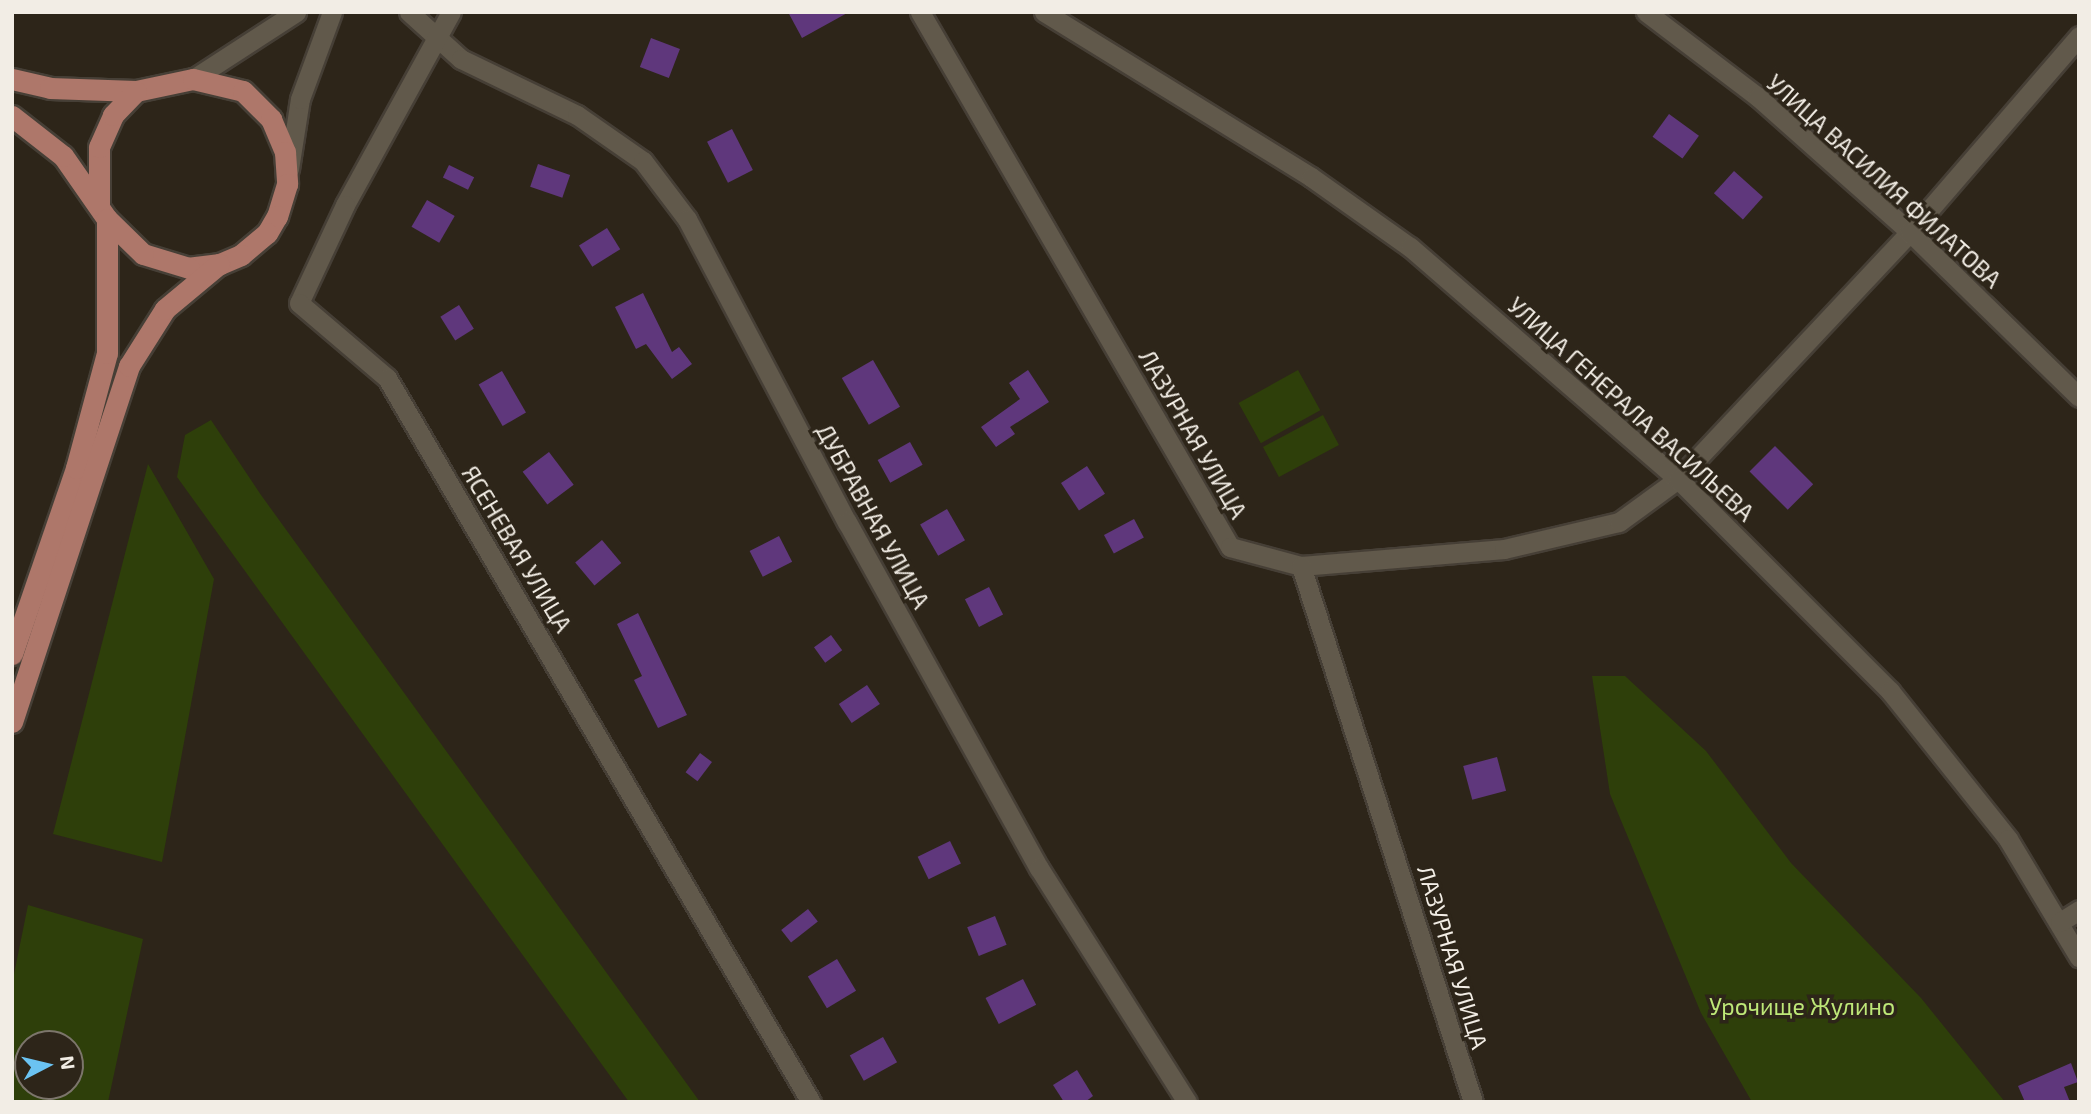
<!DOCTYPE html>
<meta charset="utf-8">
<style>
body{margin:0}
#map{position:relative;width:2091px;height:1114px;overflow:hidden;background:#2d2519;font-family:"Exo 2",sans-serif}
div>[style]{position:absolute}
.green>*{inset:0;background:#2e3f0a;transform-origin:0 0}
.building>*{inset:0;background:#5f377c;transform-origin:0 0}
.roads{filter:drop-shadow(2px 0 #463f36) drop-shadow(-2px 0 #463f36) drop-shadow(0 2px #463f36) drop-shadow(0 -2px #463f36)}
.minor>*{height:19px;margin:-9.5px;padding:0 9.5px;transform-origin:9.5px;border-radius:9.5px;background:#61594b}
.major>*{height:21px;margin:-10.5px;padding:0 10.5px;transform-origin:10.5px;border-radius:10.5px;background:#ae776a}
span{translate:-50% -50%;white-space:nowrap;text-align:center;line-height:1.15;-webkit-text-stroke:7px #2d2519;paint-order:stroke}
.street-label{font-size:23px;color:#f2ede5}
.park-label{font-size:23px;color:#bee878}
.frame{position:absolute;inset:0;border:14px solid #f2ede5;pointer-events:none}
.north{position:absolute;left:14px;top:1030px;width:70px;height:70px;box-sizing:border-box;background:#2d2519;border:2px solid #7c756b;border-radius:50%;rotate:83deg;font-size:19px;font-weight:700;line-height:28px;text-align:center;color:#f2ede5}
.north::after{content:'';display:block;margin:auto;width:24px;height:32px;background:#6bc3f2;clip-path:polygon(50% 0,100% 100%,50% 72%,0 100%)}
</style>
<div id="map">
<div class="green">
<i style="left:1298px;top:370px;width:46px;height:68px;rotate:61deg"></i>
<i style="left:1323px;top:415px;width:34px;height:68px;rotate:62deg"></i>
<i style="clip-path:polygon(211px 420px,261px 495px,700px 1102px,629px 1102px,177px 477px,185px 435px)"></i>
<i style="clip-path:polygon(148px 464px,214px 579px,162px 862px,53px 834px)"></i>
<i style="clip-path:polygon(1592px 676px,1625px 676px,1706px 751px,1791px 863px,1921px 998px,2005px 1102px,1752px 1102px,1701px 1013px,1610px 794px)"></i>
<i style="clip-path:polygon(evenodd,28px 905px,143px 939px,108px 1102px,12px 1102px,12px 984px,28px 905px,70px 1044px,70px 1086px,28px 1086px,28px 1044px,70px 1044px)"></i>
</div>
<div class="building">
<i style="clip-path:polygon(788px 12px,849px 12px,802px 38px)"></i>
<i style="left:651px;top:38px;width:31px;height:31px;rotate:21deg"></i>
<i style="left:1669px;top:114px;width:37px;height:28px;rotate:36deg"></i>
<i style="left:732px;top:129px;width:46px;height:28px;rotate:63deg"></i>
<i style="left:538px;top:164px;width:34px;height:24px;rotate:19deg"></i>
<i style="left:449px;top:165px;width:28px;height:14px;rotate:26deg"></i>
<i style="left:1734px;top:171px;width:39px;height:30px;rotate:42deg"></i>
<i style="left:427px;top:200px;width:32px;height:31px;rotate:30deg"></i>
<i style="left:607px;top:228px;width:25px;height:33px;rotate:58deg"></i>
<i style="clip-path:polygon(643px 293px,672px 352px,679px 347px,692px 364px,672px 379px,646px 344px,636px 349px,615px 307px)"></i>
<i style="left:459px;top:305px;width:28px;height:22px;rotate:58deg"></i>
<i style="left:873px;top:360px;width:54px;height:36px;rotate:60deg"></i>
<i style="clip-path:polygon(1028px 370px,1049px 402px,1010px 427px,1015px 434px,996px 447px,981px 427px,1020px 399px,1009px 383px)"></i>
<i style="left:502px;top:371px;width:48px;height:27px;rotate:60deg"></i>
<i style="left:910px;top:442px;width:26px;height:37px;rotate:61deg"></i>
<i style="left:1775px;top:446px;width:54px;height:36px;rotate:45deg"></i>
<i style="left:549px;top:452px;width:41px;height:33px;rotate:53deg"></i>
<i style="left:1087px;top:466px;width:33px;height:31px;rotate:57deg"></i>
<i style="left:947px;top:509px;width:36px;height:31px;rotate:60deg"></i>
<i style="left:1134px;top:519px;width:21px;height:34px;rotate:62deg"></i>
<i style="left:779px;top:536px;width:29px;height:33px;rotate:63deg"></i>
<i style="left:602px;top:540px;width:30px;height:35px;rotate:50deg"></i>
<i style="left:989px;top:587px;width:31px;height:27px;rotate:63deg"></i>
<i style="clip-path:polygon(638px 613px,687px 715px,658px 728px,634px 680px,642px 676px,617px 624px)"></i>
<i style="left:831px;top:635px;width:19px;height:21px;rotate:54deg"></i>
<i style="left:867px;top:685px;width:23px;height:34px;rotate:56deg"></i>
<i style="left:700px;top:753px;width:15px;height:24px;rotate:37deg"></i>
<i style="left:1497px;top:757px;width:35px;height:35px;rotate:75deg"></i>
<i style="left:950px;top:841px;width:25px;height:36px;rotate:64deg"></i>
<i style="left:808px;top:909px;width:16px;height:34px;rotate:52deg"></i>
<i style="left:995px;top:916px;width:31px;height:30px;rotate:68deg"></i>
<i style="left:837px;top:959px;width:37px;height:34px;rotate:59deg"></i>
<i style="left:1023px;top:979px;width:29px;height:42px;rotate:63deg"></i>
<i style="left:883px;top:1037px;width:29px;height:38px;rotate:61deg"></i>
<i style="clip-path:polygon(2071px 1063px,2078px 1082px,2064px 1087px,2070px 1102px,2025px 1102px,2018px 1086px)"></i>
<i style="clip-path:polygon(1077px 1070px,1093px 1096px,1085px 1102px,1064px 1102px,1053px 1085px)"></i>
</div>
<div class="roads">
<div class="minor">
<i style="left:409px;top:12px;width:70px;rotate:42.1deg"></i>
<i style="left:461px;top:59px;width:129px;rotate:25.8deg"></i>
<i style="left:577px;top:115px;width:80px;rotate:34.9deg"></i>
<i style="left:643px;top:161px;width:73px;rotate:52.8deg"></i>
<i style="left:687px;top:219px;width:343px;rotate:62.2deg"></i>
<i style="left:847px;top:522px;width:396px;rotate:61deg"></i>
<i style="left:1039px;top:868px;width:277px;rotate:57.7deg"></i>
<i style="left:451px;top:12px;width:220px;rotate:118.8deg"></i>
<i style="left:345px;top:205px;width:108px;rotate:115.1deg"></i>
<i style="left:299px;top:303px;width:116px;rotate:40.4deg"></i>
<i style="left:387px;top:378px;width:839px;rotate:59.65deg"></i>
<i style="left:920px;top:12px;width:618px;rotate:59.91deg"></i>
<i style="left:1230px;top:547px;width:73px;rotate:15deg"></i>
<i style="left:1301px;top:566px;width:204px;rotate:-4.8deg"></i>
<i style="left:1504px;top:549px;width:118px;rotate:-13.2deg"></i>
<i style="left:1619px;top:522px;width:73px;rotate:-36.1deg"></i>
<i style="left:1678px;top:479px;width:339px;rotate:-46.8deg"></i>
<i style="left:1910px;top:232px;width:259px;rotate:-49.2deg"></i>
<i style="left:1044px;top:12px;width:314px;rotate:31.7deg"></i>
<i style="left:1311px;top:177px;width:121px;rotate:35.3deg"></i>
<i style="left:1410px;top:247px;width:354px;rotate:40.9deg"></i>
<i style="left:1678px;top:479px;width:300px;rotate:45deg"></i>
<i style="left:1890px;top:691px;width:189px;rotate:51.4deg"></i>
<i style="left:2008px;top:839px;width:138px;rotate:59deg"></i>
<i style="left:1646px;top:12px;width:141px;rotate:37.2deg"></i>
<i style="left:1758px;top:97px;width:203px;rotate:41.6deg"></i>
<i style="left:1910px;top:232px;width:236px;rotate:44.3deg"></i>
<i style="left:193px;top:79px;width:123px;rotate:-33deg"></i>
<i style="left:289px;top:169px;width:71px;rotate:-81.1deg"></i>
<i style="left:300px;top:99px;width:93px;rotate:-69.8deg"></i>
<i style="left:1301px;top:566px;width:563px;rotate:72.21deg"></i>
<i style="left:2060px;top:922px;width:22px;rotate:-32deg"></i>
</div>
<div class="major">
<i style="left:12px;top:79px;width:39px;rotate:13deg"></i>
<i style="left:50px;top:88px;width:86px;rotate:2deg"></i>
<i style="left:136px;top:91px;width:58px;rotate:-11.9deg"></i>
<i style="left:193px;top:79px;width:51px;rotate:13.5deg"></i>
<i style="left:243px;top:91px;width:40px;rotate:45deg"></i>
<i style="left:271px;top:119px;width:36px;rotate:67deg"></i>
<i style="left:285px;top:152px;width:32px;rotate:86deg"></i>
<i style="left:287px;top:184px;width:34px;rotate:107deg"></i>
<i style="left:277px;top:216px;width:20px;rotate:120deg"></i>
<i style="left:267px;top:233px;width:34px;rotate:140deg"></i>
<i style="left:241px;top:255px;width:23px;rotate:157deg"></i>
<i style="left:220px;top:264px;width:31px;rotate:173deg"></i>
<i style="left:189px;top:268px;width:48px;rotate:-163.1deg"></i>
<i style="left:143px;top:254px;width:50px;rotate:-135.8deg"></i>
<i style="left:107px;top:219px;width:77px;rotate:-124.9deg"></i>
<i style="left:63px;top:156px;width:65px;rotate:-141.9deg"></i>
<i style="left:99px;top:205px;width:58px;rotate:-90deg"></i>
<i style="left:99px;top:147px;width:35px;rotate:-66deg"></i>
<i style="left:113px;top:115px;width:33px;rotate:-46deg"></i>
<i style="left:12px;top:654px;width:197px;rotate:-71deg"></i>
<i style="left:76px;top:468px;width:119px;rotate:-74.9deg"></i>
<i style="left:107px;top:353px;width:134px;rotate:-90deg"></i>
<i style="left:12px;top:722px;width:375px;rotate:-71.8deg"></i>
<i style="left:129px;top:366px;width:67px;rotate:-57.7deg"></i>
<i style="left:165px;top:309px;width:70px;rotate:-39.8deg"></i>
</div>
</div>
<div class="street-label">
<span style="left:1884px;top:181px;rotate:42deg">УЛИЦА ВАСИЛИЯ ФИЛАТОВА</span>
<span style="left:1631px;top:409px;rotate:42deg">УЛИЦА ГЕНЕРАЛА ВАСИЛЬЕВА</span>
<span style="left:1193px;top:434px;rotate:60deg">ЛАЗУРНАЯ УЛИЦА</span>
<span style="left:873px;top:516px;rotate:61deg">ДУБРАВНАЯ УЛИЦА</span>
<span style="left:517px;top:549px;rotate:59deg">ЯСЕНЕВАЯ УЛИЦА</span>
<span style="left:1453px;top:957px;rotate:73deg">ЛАЗУРНАЯ УЛИЦА</span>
</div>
<div class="park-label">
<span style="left:1802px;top:1006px">Урочище Жулино</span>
</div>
<div class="frame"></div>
<div class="north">N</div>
</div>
